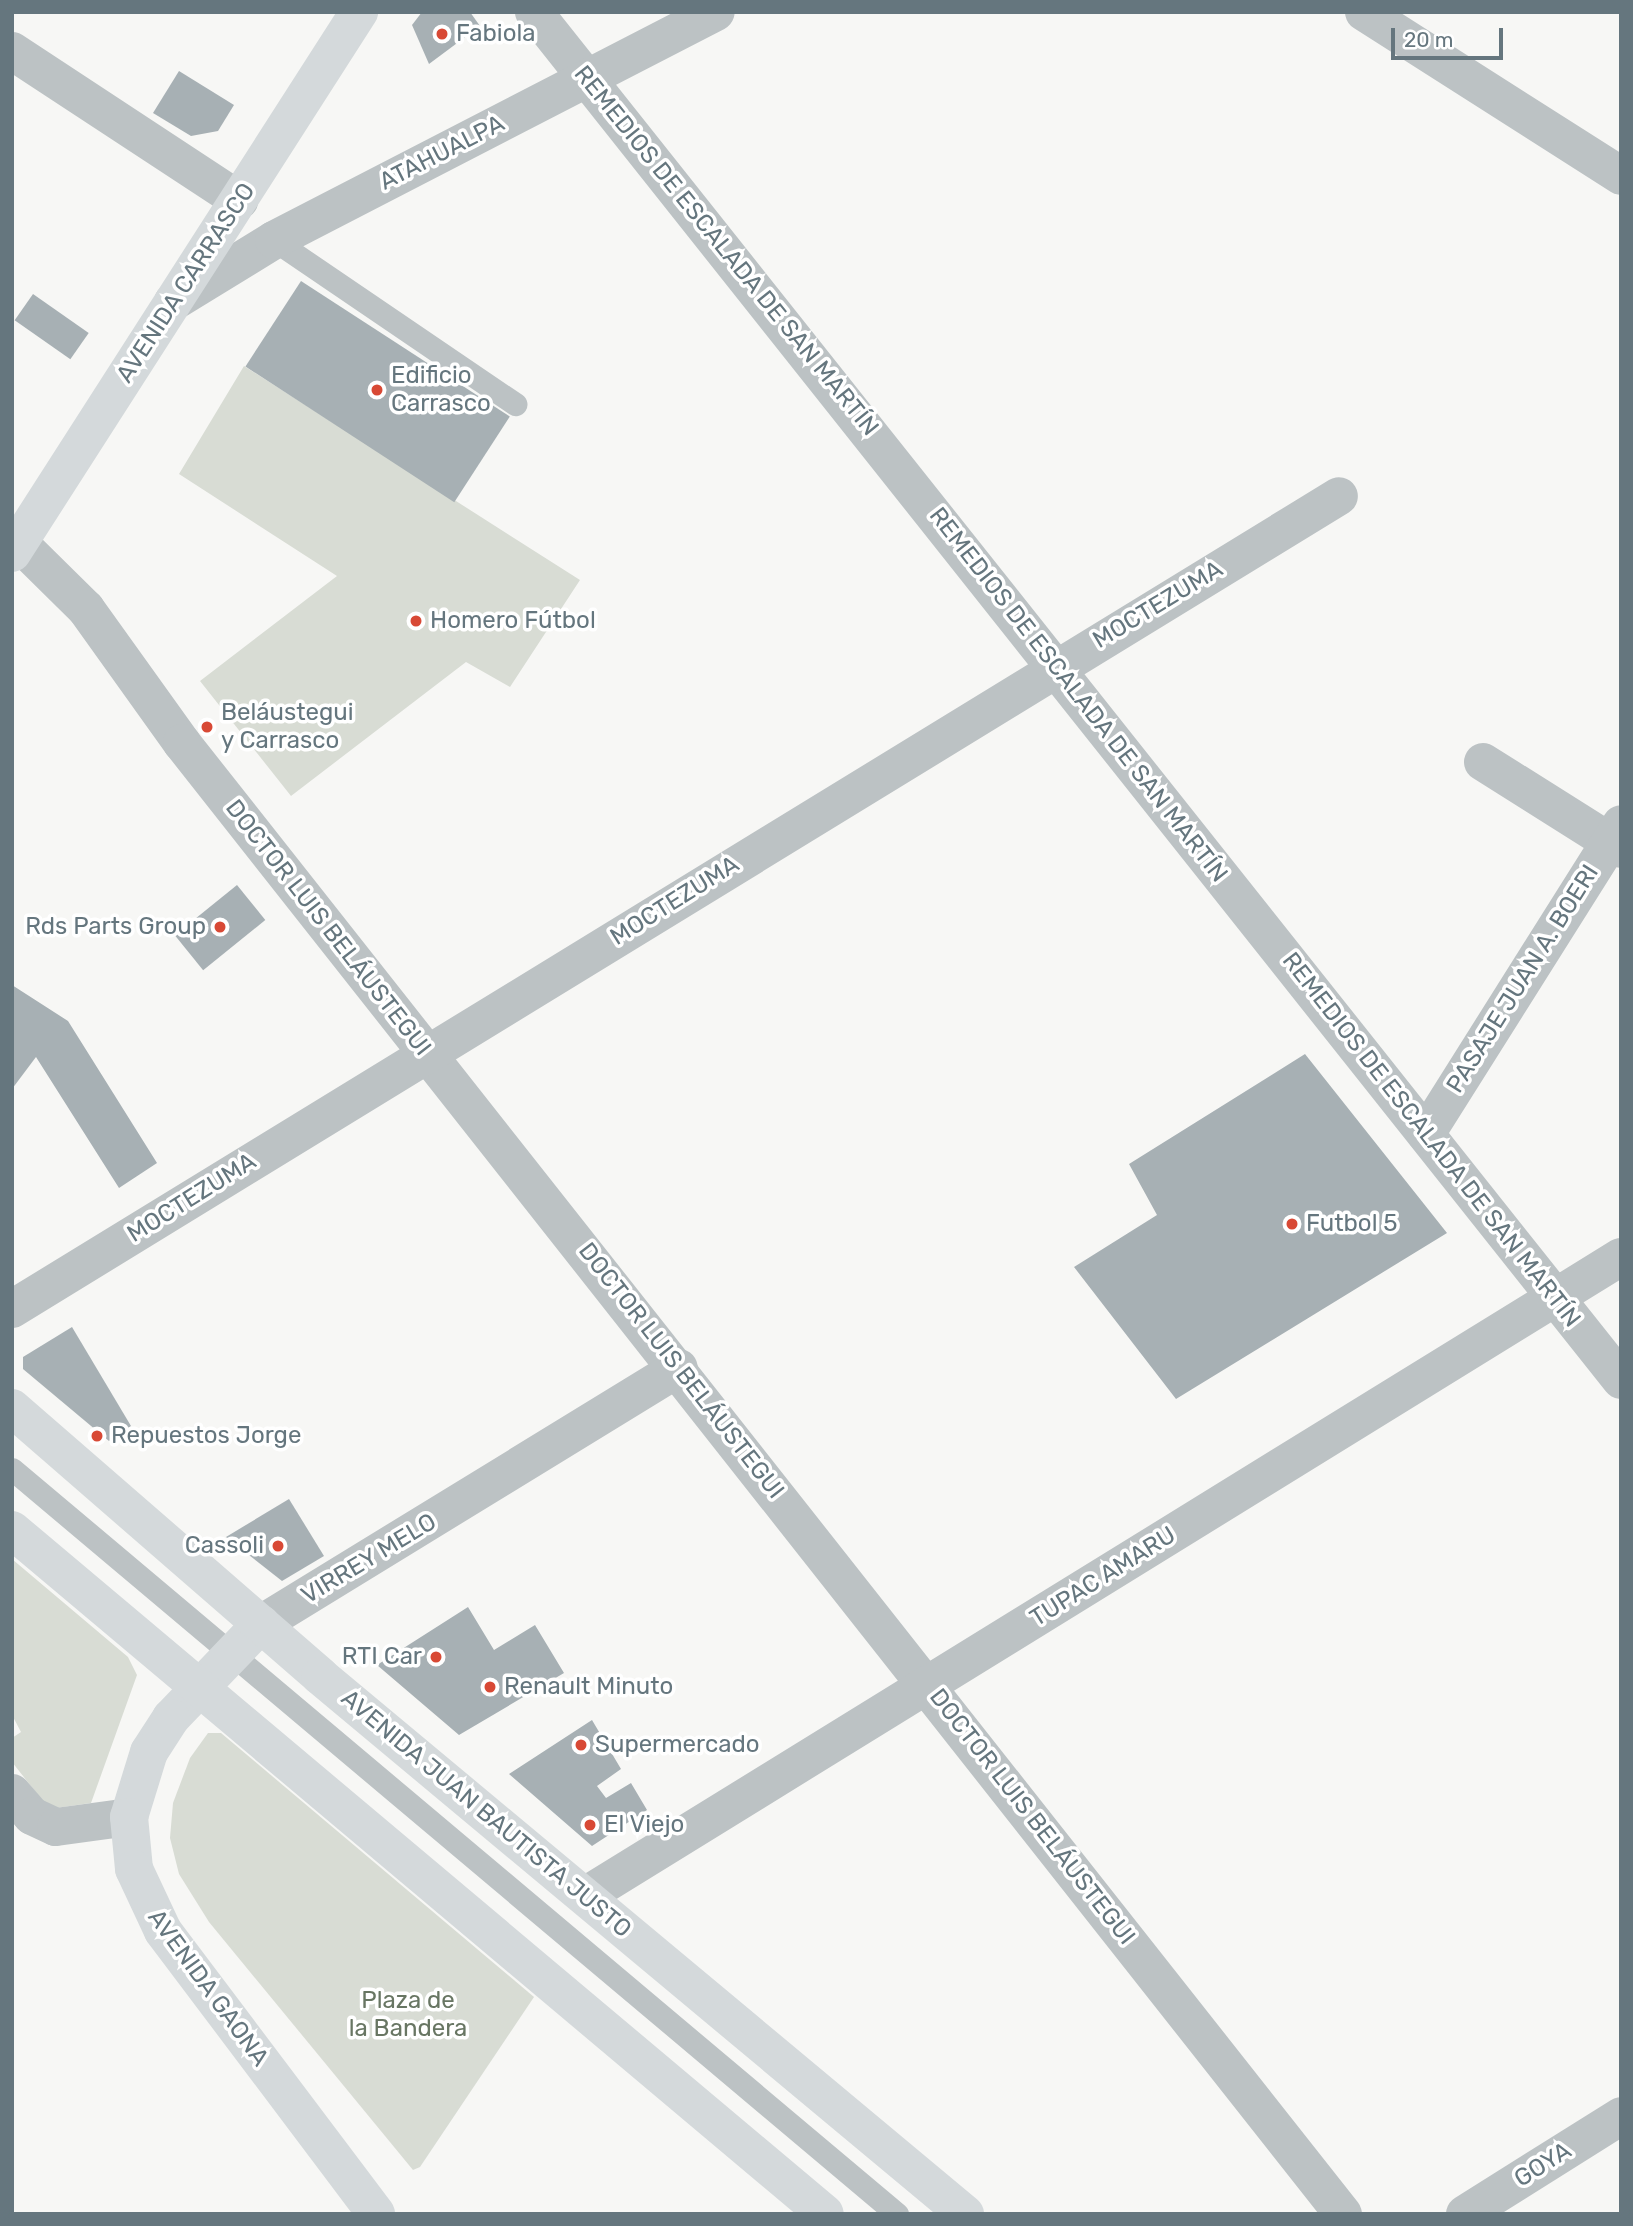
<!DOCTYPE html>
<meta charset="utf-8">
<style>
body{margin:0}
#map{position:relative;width:1633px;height:2226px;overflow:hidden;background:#f7f7f5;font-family:Rubik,sans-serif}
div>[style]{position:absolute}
.green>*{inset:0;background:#d8dcd4}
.building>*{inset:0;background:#a7b0b4;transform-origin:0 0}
.lane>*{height:23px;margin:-11.5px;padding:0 11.5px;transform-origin:11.5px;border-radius:11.5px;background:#bcc2c4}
.street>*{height:38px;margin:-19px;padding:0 19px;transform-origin:19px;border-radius:19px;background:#bcc2c4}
.secondary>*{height:38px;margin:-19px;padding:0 19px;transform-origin:19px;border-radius:19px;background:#d4d9db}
.primary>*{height:38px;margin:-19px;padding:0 19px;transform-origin:19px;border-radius:19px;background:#d4d9db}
.dots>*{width:19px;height:19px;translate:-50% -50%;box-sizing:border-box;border:4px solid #fff;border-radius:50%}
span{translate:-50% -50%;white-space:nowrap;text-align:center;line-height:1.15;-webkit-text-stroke:7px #fff;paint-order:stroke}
.poi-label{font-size:24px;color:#65767e}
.left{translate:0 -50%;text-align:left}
.right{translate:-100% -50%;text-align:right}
.street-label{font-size:24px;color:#65767e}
.park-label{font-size:24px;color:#687663}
.frame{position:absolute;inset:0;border:14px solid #65767e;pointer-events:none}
.scale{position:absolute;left:1391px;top:28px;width:112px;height:32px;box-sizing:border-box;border:4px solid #65767e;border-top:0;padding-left:9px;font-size:21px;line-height:24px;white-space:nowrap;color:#65767e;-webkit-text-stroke:5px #fff;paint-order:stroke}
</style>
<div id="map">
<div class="green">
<i style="clip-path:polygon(244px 366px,580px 580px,510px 687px,466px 662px,291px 796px,200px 681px,337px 576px,179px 474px)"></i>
<i style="clip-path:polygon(12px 1559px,128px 1657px,137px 1675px,91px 1803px,49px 1809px,12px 1762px,12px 1738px,21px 1732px,12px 1715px)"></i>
<i style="clip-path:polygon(208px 1733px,221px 1733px,534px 1997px,420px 2167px,413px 2170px,209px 1922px,179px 1874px,170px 1838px,173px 1803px,190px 1758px)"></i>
</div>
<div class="building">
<i style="clip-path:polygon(422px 12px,470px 12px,480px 26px,429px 64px,412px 25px)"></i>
<i style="clip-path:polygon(179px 71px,234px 105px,218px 131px,191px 136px,153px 113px)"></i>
<i style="left:301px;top:281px;width:249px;height:102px;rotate:33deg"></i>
<i style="left:33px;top:294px;width:68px;height:32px;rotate:35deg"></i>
<i style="left:237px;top:885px;width:45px;height:80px;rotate:51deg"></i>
<i style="clip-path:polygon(12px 985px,68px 1021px,157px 1163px,119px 1188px,36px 1057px,12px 1089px)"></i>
<i style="clip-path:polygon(1305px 1054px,1447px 1233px,1176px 1399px,1074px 1267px,1157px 1215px,1129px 1164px)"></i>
<i style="clip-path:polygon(72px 1327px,131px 1426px,109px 1441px,23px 1369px,23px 1357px)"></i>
<i style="clip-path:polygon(289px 1499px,324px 1556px,282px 1581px,226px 1537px)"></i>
<i style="clip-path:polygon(468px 1607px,494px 1650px,535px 1625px,564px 1673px,459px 1735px,377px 1665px)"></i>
<i style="clip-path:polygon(592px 1720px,621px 1769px,597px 1786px,606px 1798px,631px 1783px,647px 1810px,592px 1846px,509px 1774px)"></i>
</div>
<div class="lane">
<i style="left:274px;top:240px;width:292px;rotate:34.2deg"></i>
<i style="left:12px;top:1469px;width:1157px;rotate:40.09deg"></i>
</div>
<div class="street">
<i style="left:534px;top:12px;width:1747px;rotate:51.53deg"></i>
<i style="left:1364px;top:12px;width:305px;rotate:32.5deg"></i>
<i style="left:12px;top:51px;width:272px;rotate:33.3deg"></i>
<i style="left:173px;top:302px;width:119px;rotate:-31.5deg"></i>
<i style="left:274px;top:240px;width:497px;rotate:-27.3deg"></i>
<i style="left:12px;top:536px;width:104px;rotate:44.6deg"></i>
<i style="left:86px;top:609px;width:165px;rotate:54.4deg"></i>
<i style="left:182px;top:743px;width:1874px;rotate:51.72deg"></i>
<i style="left:1483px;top:762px;width:163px;rotate:32.2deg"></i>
<i style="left:1426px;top:1134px;width:366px;rotate:-57.8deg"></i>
<i style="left:12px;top:1309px;width:1556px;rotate:-31.49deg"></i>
<i style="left:261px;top:1624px;width:490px;rotate:-31.5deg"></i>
<i style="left:12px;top:1793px;width:30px;rotate:49deg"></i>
<i style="left:32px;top:1816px;width:26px;rotate:25deg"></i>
<i style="left:56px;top:1827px;width:74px;rotate:-7.8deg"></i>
<i style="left:585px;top:1896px;width:1217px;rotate:-31.67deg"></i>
<i style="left:1465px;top:2214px;width:184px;rotate:-32.1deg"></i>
</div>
<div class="secondary">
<i style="left:12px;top:553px;width:643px;rotate:-57.32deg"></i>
<i style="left:261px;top:1624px;width:130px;rotate:133.8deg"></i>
<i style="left:171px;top:1718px;width:40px;rotate:122.9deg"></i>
<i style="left:149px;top:1752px;width:68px;rotate:107.1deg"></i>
<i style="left:129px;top:1817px;width:52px;rotate:84.5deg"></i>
<i style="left:134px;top:1869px;width:68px;rotate:64.9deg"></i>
<i style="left:163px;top:1931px;width:354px;rotate:53deg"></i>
</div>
<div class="primary">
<i style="left:12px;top:1408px;width:408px;rotate:41deg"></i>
<i style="left:320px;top:1676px;width:840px;rotate:39.83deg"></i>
<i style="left:12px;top:1530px;width:1062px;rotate:40.07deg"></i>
</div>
<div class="dots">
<i style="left:442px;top:34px;background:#d84935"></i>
<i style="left:377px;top:390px;background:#d84935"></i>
<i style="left:416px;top:621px;background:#d84935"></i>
<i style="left:207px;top:727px;background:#d84935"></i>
<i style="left:220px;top:927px;background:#d84935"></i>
<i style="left:1292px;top:1224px;background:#d84935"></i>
<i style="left:97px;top:1436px;background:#d84935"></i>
<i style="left:278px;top:1546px;background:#d84935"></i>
<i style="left:436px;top:1657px;background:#d84935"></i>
<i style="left:490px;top:1687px;background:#d84935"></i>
<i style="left:581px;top:1745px;background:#d84935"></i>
<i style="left:590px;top:1825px;background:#d84935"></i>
</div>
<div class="poi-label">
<span class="left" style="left:456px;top:34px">Fabiola</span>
<span class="left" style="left:391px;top:390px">Edificio<br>Carrasco</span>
<span class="left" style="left:430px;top:621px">Homero Fútbol</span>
<span class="left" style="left:221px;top:727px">Beláustegui<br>y Carrasco</span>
<span class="right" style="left:206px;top:927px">Rds Parts Group</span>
<span class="left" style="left:1306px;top:1224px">Futbol 5</span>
<span class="left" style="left:111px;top:1436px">Repuestos Jorge</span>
<span class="right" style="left:264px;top:1546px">Cassoli</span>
<span class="right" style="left:422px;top:1657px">RTI Car</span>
<span class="left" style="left:504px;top:1687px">Renault Minuto</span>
<span class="left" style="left:595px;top:1745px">Supermercado</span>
<span class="left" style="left:604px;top:1825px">El Viejo</span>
</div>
<div class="street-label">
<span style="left:442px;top:153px;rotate:-27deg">ATAHUALPA</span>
<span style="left:726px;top:251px;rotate:51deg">REMEDIOS DE ESCALADA DE SAN MARTÍN</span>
<span style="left:186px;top:283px;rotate:-57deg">AVENIDA CARRASCO</span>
<span style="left:1158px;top:605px;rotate:-31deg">MOCTEZUMA</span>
<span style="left:1078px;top:695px;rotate:52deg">REMEDIOS DE ESCALADA DE SAN MARTÍN</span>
<span style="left:675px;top:901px;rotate:-32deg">MOCTEZUMA</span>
<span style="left:328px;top:928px;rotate:52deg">DOCTOR LUIS BELÁUSTEGUI</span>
<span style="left:1523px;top:979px;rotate:-58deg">PASAJE JUAN A. BOERI</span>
<span style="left:1431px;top:1140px;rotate:52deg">REMEDIOS DE ESCALADA DE SAN MARTÍN</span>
<span style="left:192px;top:1198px;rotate:-32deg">MOCTEZUMA</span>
<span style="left:681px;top:1371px;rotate:52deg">DOCTOR LUIS BELÁUSTEGUI</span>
<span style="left:369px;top:1559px;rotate:-31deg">VIRREY MELO</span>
<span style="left:1103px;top:1577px;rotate:-32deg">TUPAC AMARU</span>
<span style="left:486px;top:1814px;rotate:40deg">AVENIDA JUAN BAUTISTA JUSTO</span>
<span style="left:1032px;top:1817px;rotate:52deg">DOCTOR LUIS BELÁUSTEGUI</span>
<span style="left:208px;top:1988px;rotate:54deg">AVENIDA GAONA</span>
<span style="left:1543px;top:2165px;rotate:-32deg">GOYA</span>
</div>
<div class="park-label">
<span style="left:408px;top:2015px">Plaza de<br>la Bandera</span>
</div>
<div class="frame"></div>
<div class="scale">20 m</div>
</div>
